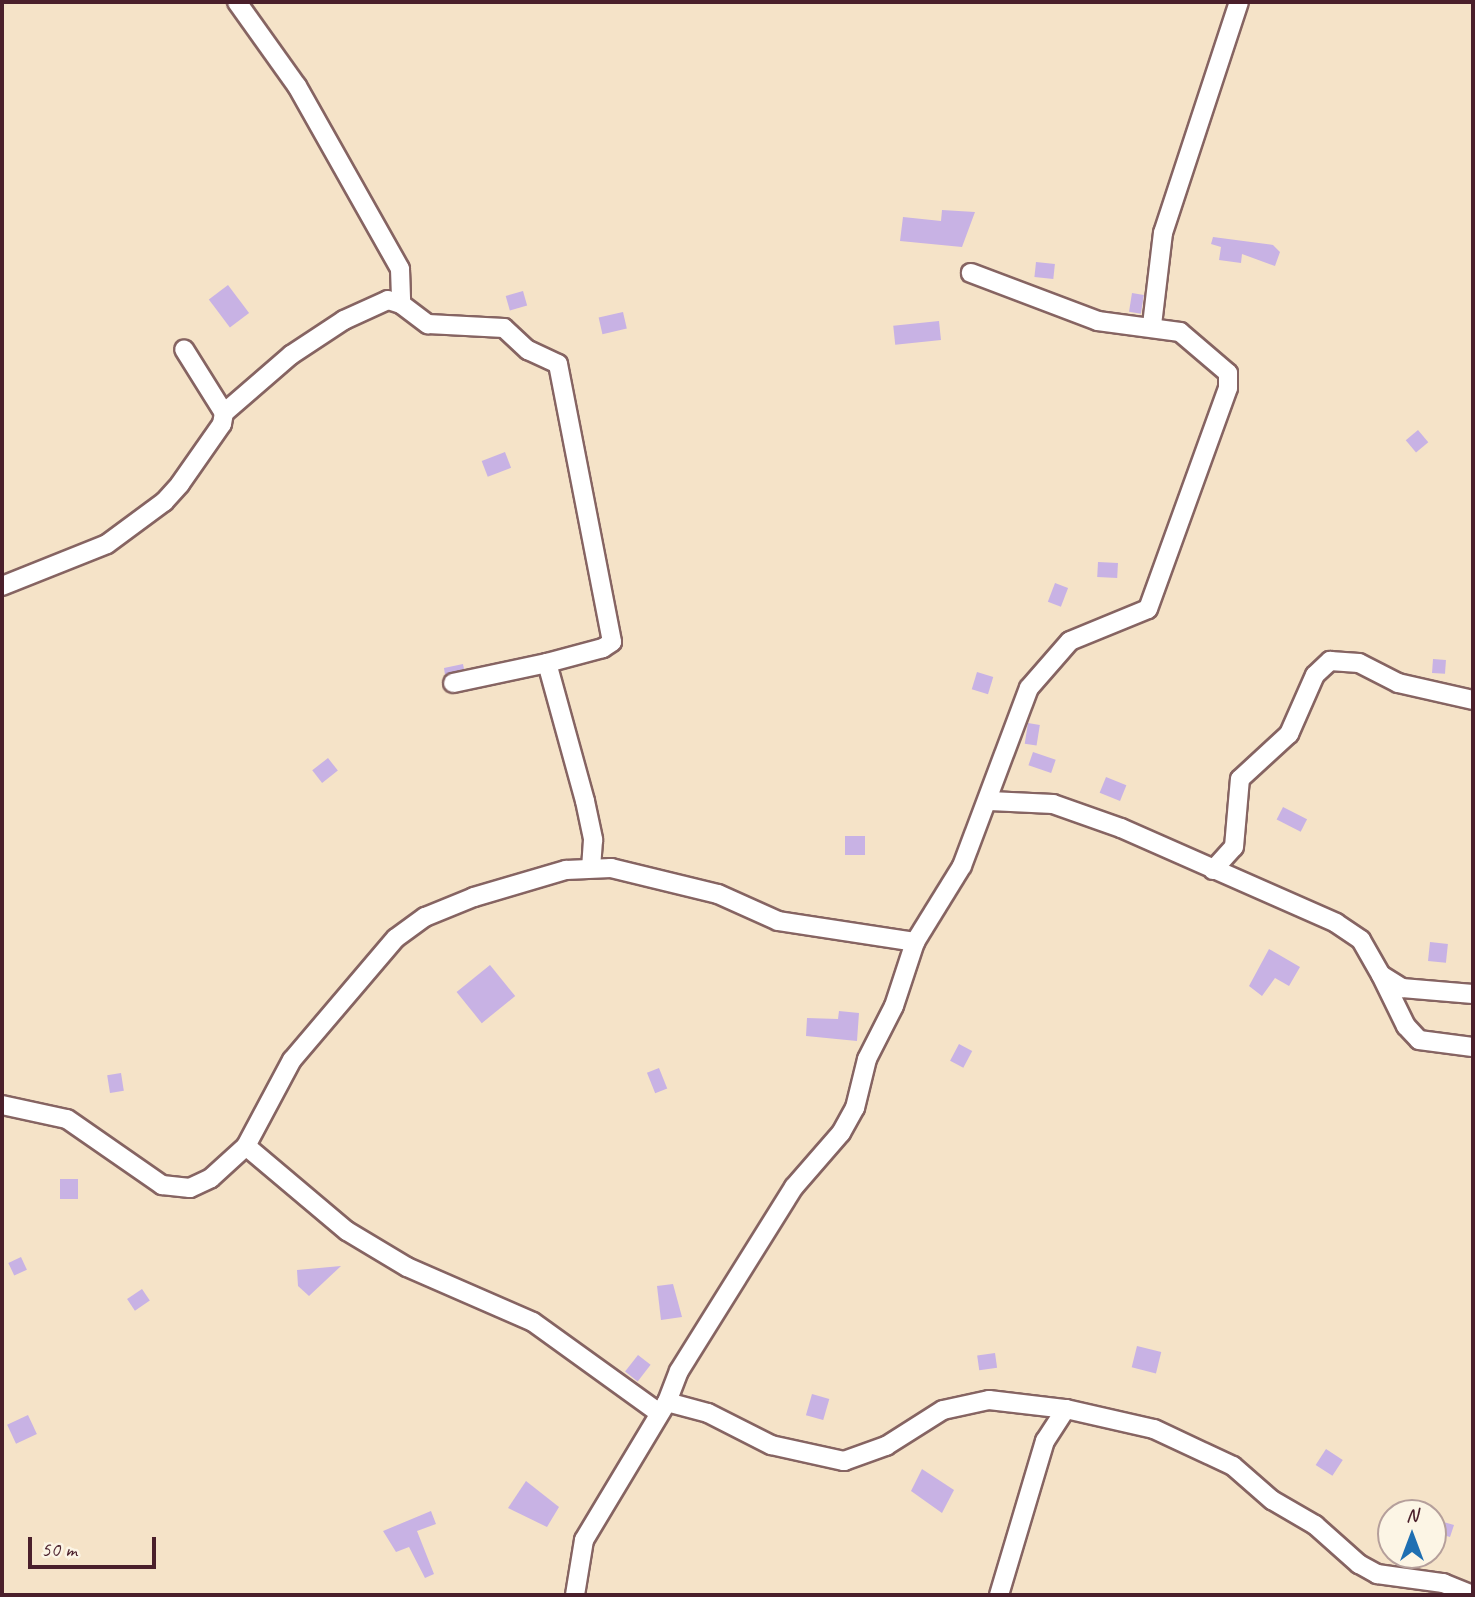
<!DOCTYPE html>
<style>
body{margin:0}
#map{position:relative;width:1475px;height:1597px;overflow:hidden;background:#f5e3c8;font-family:Caveat,sans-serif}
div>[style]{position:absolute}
.building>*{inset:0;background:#c8b2e4;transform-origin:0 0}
.roads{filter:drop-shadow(2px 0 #866462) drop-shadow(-2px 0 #866462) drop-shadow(0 2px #866462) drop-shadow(0 -2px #866462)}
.minor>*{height:18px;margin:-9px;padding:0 9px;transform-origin:9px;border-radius:9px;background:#fff}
span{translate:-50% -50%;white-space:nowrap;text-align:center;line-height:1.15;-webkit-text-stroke:6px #fcf5e5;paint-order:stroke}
.frame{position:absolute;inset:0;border:4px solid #4a1f2b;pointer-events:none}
.north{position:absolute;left:1377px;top:1499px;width:70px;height:70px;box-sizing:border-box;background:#fcf5e5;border:2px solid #b59f9b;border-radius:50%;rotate:0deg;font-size:19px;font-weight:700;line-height:28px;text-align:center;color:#4a1f2b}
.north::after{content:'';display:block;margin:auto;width:24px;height:32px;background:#1f6fb2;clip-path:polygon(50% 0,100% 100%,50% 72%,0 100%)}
.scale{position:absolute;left:28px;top:1537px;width:128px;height:32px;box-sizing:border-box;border:4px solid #4a1f2b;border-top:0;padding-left:9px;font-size:21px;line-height:24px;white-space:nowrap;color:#4a1f2b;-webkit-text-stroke:5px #fcf5e5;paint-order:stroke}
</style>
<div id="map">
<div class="building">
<i style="clip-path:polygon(942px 210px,975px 212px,962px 247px,900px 241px,903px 217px,941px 221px)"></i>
<i style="clip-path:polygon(1213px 237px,1273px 245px,1280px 252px,1275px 266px,1242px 254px,1241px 263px,1219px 260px,1221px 247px,1211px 244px)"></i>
<i style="left:1036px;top:262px;width:19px;height:15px;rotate:6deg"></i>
<i style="left:228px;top:285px;width:35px;height:24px;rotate:53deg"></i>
<i style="left:523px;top:291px;width:15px;height:18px;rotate:74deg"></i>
<i style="left:1132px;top:293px;width:12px;height:19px;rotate:9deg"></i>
<i style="left:623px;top:312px;width:17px;height:25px;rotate:77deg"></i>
<i style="left:939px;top:321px;width:19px;height:46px;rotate:84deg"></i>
<i style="left:1418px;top:430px;width:16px;height:16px;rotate:50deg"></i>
<i style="left:505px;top:452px;width:17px;height:25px;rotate:69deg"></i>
<i style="left:1098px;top:562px;width:20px;height:15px;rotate:3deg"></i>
<i style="left:1055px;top:583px;width:14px;height:20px;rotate:21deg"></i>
<i style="left:1433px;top:659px;width:13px;height:14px;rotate:4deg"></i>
<i style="clip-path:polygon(463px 664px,464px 669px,445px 675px,444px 668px)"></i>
<i style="left:977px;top:672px;width:17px;height:18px;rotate:17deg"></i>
<i style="left:1028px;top:723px;width:12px;height:21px;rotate:9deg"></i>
<i style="left:1033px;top:752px;width:24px;height:14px;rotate:19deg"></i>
<i style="left:328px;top:758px;width:16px;height:20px;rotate:52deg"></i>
<i style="left:1106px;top:777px;width:22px;height:17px;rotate:22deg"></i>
<i style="left:1283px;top:807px;width:27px;height:14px;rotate:27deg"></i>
<i style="left:845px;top:836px;width:20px;height:19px"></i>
<i style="left:1430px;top:942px;width:18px;height:19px;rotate:6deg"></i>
<i style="clip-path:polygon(1269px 949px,1300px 967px,1289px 986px,1275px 978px,1262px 996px,1249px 986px)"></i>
<i style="left:490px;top:965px;width:40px;height:43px;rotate:51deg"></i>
<i style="clip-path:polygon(839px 1011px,859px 1013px,857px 1041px,806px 1036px,807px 1018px,838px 1019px)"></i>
<i style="left:959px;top:1044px;width:15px;height:19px;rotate:28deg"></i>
<i style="left:659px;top:1068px;width:22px;height:13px;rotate:68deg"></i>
<i style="left:121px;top:1073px;width:18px;height:14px;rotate:81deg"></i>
<i style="left:60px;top:1179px;width:18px;height:20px"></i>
<i style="left:21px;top:1257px;width:14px;height:14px;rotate:65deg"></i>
<i style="clip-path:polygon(341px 1266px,309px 1296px,298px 1286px,297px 1270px)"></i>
<i style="clip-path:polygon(673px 1284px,682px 1317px,661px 1320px,657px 1286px)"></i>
<i style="left:142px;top:1289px;width:14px;height:18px;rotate:56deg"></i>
<i style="left:1137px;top:1346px;width:25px;height:22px;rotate:14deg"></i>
<i style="left:995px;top:1353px;width:15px;height:18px;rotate:82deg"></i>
<i style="left:638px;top:1355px;width:16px;height:21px;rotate:38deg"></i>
<i style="left:812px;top:1394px;width:18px;height:22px;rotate:16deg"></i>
<i style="left:28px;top:1415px;width:21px;height:23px;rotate:65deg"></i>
<i style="left:1326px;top:1449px;width:20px;height:19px;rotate:33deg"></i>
<i style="clip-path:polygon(922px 1469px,954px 1490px,942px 1513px,911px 1491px)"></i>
<i style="clip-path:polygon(526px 1481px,559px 1507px,547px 1527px,508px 1508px)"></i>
<i style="clip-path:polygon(431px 1511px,436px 1524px,417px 1531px,434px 1574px,425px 1578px,409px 1547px,396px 1552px,383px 1531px)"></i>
<i style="clip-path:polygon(1433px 1519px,1454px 1525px,1450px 1537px,1433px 1532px)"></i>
</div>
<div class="roads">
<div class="minor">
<i style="left:237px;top:2px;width:103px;rotate:54.5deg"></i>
<i style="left:297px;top:86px;width:210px;rotate:60.6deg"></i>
<i style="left:400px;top:269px;width:35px;rotate:88deg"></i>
<i style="left:1152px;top:325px;width:93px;rotate:-83.2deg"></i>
<i style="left:1163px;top:233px;width:243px;rotate:-71.8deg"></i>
<i style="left:224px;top:413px;width:89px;rotate:-40.9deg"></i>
<i style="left:291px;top:355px;width:64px;rotate:-33.4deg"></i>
<i style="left:344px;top:320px;width:48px;rotate:-24.4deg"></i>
<i style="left:388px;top:300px;width:14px;rotate:17deg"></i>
<i style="left:401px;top:304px;width:34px;rotate:37deg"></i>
<i style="left:428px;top:324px;width:76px;rotate:3deg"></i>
<i style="left:504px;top:328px;width:33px;rotate:43deg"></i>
<i style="left:528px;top:350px;width:33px;rotate:25deg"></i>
<i style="left:558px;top:364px;width:283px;rotate:79deg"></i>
<i style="left:612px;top:642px;width:11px;rotate:146deg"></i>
<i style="left:603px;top:648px;width:58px;rotate:165deg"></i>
<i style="left:547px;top:663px;width:96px;rotate:168deg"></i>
<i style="left:2px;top:586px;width:113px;rotate:-21.8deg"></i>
<i style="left:107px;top:544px;width:71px;rotate:-36.4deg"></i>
<i style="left:164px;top:502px;width:24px;rotate:-48deg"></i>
<i style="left:180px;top:484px;width:73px;rotate:-55deg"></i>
<i style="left:222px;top:424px;width:11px;rotate:-80deg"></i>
<i style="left:224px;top:413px;width:75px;rotate:-122deg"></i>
<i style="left:547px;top:663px;width:143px;rotate:74.6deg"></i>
<i style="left:585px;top:801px;width:40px;rotate:78deg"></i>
<i style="left:593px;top:840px;width:26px;rotate:94deg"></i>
<i style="left:990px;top:801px;width:63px;rotate:2.7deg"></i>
<i style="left:1053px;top:804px;width:72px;rotate:19.4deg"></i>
<i style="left:1121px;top:828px;width:235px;rotate:23.8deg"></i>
<i style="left:1336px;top:923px;width:30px;rotate:34deg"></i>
<i style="left:1361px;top:940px;width:40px;rotate:60.3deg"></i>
<i style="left:1381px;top:975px;width:25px;rotate:32deg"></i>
<i style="left:1402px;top:988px;width:71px;rotate:4.8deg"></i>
<i style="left:1213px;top:870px;width:31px;rotate:-48deg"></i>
<i style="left:1234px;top:847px;width:68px;rotate:-85deg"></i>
<i style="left:1240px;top:779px;width:67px;rotate:-42.6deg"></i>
<i style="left:1289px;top:734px;width:64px;rotate:-66.2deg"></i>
<i style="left:1315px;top:675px;width:21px;rotate:-43deg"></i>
<i style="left:1330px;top:661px;width:29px;rotate:4deg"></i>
<i style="left:1359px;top:663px;width:44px;rotate:27.1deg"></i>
<i style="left:1398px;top:683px;width:77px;rotate:12.8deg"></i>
<i style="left:1381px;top:975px;width:57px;rotate:63.9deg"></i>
<i style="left:1406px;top:1026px;width:19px;rotate:47deg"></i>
<i style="left:1419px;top:1040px;width:54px;rotate:7.4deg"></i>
<i style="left:2px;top:1105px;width:66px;rotate:12.2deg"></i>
<i style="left:67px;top:1119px;width:116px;rotate:34.8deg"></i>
<i style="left:162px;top:1185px;width:28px;rotate:6deg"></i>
<i style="left:190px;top:1188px;width:23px;rotate:-25deg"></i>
<i style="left:211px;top:1178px;width:47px;rotate:-42.4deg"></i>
<i style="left:246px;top:1146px;width:98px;rotate:-61.9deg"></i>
<i style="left:292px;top:1060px;width:160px;rotate:-49.6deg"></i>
<i style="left:396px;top:938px;width:36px;rotate:-36deg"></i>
<i style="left:425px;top:917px;width:53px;rotate:-22.2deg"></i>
<i style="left:474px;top:897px;width:96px;rotate:-16.4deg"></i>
<i style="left:566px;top:870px;width:45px;rotate:-2.5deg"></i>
<i style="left:611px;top:868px;width:110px;rotate:13.7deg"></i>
<i style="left:718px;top:894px;width:66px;rotate:24.2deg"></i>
<i style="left:778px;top:921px;width:139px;rotate:8.7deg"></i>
<i style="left:246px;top:1146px;width:132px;rotate:40.1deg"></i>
<i style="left:347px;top:1231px;width:70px;rotate:31deg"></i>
<i style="left:407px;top:1267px;width:137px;rotate:23.6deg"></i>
<i style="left:533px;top:1322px;width:155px;rotate:35.8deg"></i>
<i style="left:667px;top:1402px;width:42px;rotate:15deg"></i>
<i style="left:708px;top:1413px;width:71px;rotate:26.9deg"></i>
<i style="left:771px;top:1445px;width:75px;rotate:12.4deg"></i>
<i style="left:844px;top:1461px;width:45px;rotate:-19.7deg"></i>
<i style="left:886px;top:1446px;width:67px;rotate:-32.3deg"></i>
<i style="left:943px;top:1410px;width:47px;rotate:-12.3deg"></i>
<i style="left:989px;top:1400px;width:78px;rotate:6.7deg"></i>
<i style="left:1066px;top:1409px;width:90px;rotate:12.8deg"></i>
<i style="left:1154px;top:1429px;width:87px;rotate:25.1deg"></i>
<i style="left:1233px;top:1466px;width:52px;rotate:41.1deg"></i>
<i style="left:1272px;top:1500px;width:50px;rotate:30.2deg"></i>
<i style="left:1315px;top:1525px;width:59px;rotate:41.6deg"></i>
<i style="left:1359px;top:1564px;width:21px;rotate:29deg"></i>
<i style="left:1377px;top:1574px;width:67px;rotate:7.8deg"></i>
<i style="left:1443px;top:1583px;width:32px;rotate:22deg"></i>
<i style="left:575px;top:1595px;width:56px;rotate:-80.7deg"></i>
<i style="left:584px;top:1540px;width:161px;rotate:-59deg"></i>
<i style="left:667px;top:1402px;width:33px;rotate:-69deg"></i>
<i style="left:679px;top:1371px;width:217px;rotate:-58deg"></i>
<i style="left:794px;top:1187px;width:72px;rotate:-49deg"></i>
<i style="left:841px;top:1133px;width:29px;rotate:-61deg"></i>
<i style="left:855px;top:1108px;width:50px;rotate:-76.2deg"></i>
<i style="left:867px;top:1059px;width:59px;rotate:-63deg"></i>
<i style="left:894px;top:1006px;width:67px;rotate:-71.8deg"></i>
<i style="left:915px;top:942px;width:89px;rotate:-58.3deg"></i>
<i style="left:962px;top:866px;width:190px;rotate:-69.4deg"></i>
<i style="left:1029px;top:688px;width:62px;rotate:-48.9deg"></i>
<i style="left:1070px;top:641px;width:84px;rotate:-22.3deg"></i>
<i style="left:1148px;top:609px;width:235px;rotate:-70.1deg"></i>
<i style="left:1228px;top:388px;width:15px;rotate:-90deg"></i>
<i style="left:1228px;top:373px;width:63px;rotate:-139.5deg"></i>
<i style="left:1180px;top:332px;width:83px;rotate:-172.4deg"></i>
<i style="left:1098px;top:321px;width:136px;rotate:-159.3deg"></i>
<i style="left:999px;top:1595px;width:161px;rotate:-73.4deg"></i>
<i style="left:1045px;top:1441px;width:38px;rotate:-57deg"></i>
</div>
</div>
<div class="frame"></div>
<div class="north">N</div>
<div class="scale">50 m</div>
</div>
